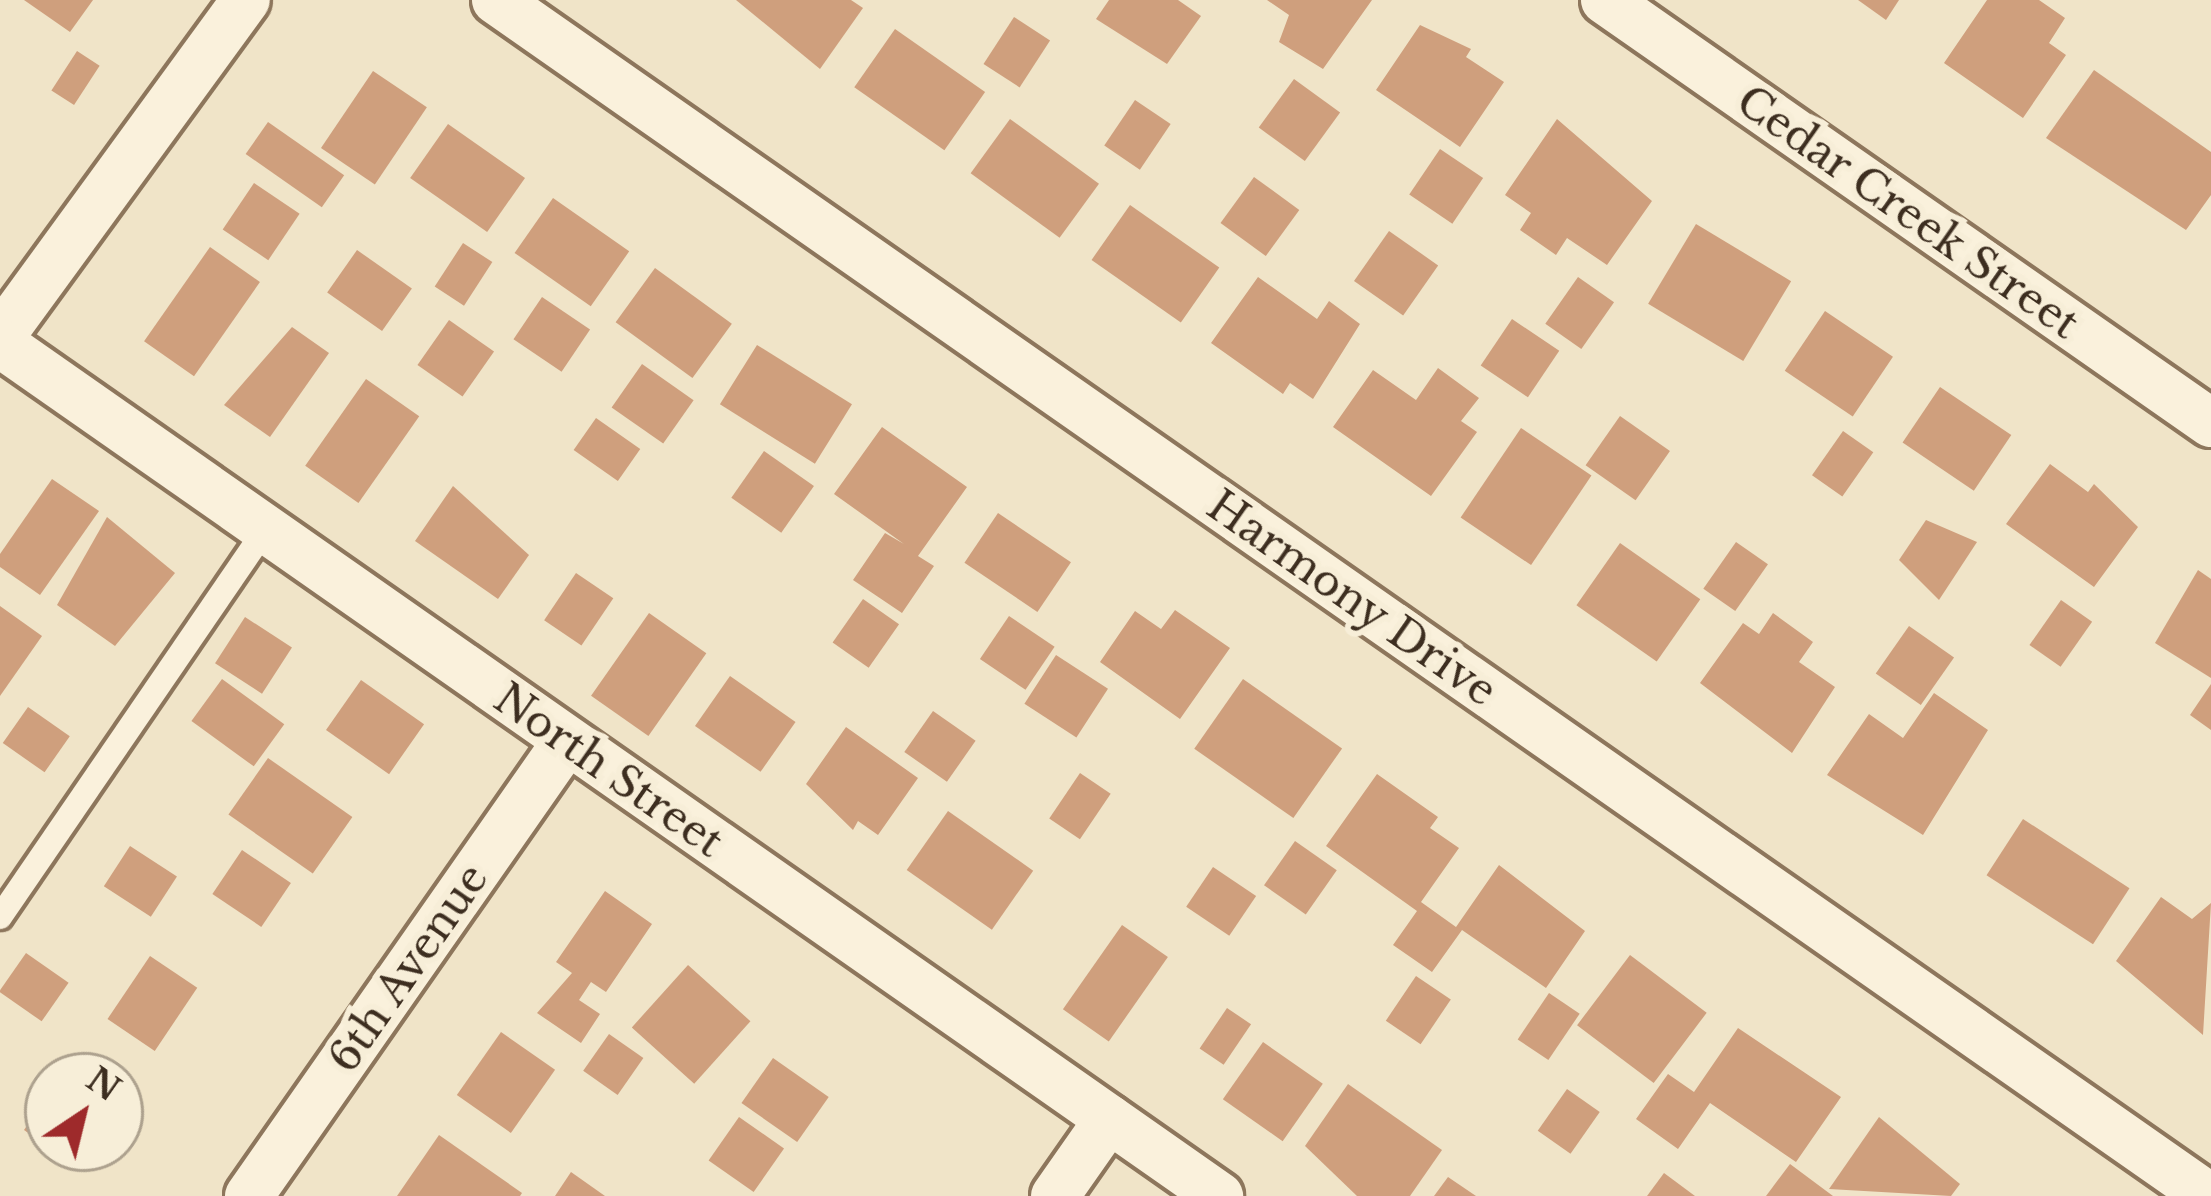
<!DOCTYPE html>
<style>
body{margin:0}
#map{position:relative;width:2211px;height:1196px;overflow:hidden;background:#f0e4c8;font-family:"Libre Baskerville",serif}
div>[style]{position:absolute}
.building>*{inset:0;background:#cf9f7d;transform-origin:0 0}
.roads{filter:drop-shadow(3px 0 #8d765c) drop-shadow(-3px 0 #8d765c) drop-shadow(0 3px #8d765c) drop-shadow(0 -3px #8d765c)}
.service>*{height:24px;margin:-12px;padding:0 12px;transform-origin:12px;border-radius:12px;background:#faf1dc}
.minor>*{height:48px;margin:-24px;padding:0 24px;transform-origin:24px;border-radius:24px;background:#faf1dc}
span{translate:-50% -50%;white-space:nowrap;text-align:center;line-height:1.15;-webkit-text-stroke:12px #f7eed8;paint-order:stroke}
.street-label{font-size:42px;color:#3d2e20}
.north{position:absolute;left:24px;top:1052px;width:120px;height:120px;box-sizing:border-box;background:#f7eed8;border:3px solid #ada18e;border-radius:50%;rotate:35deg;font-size:33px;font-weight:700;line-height:48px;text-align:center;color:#3d2e20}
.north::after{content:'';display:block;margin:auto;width:42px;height:54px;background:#9e2a2b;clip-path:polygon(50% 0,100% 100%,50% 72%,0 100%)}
</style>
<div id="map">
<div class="building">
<i style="clip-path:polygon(24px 0,93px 0,70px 32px)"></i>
<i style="clip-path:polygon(736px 0,851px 0,863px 8px,820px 69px)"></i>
<i style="clip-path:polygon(1109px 0,1178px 0,1201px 16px,1167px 64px,1096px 19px)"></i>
<i style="clip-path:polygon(1267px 0,1372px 0,1323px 69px,1279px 42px,1289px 15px)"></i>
<i style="clip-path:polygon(1858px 0,1899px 0,1886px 20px)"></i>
<i style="clip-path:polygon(1987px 0,2039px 0,2065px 18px,2049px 43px,2066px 55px,2023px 118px,1944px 63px)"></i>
<i style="left:1014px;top:17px;width:43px;height:56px;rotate:33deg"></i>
<i style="clip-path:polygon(1420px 25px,1471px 49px,1466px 57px,1504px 82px,1460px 147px,1376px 90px)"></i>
<i style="left:895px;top:29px;width:110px;height:71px;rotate:35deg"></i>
<i style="left:77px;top:51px;width:27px;height:47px;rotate:33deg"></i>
<i style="clip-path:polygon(2094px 70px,2211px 152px,2211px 195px,2186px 230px,2046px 138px)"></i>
<i style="left:373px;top:71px;width:65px;height:93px;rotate:34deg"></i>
<i style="left:1294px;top:79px;width:57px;height:60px;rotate:36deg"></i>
<i style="left:1135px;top:100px;width:43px;height:55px;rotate:34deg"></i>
<i style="left:1010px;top:119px;width:110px;height:67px;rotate:36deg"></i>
<i style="clip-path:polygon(1557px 119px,1652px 201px,1607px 265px,1567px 238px,1556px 255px,1520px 230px,1531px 213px,1505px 195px)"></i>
<i style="left:268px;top:122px;width:93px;height:39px;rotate:35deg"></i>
<i style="left:448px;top:124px;width:94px;height:66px;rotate:35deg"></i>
<i style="left:1440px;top:149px;width:52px;height:55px;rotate:34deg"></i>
<i style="left:1254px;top:177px;width:56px;height:57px;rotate:36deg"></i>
<i style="left:254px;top:183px;width:55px;height:56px;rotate:34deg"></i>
<i style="left:553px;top:198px;width:93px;height:67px;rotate:35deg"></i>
<i style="left:1130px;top:205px;width:109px;height:67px;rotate:35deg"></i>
<i style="left:1696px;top:224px;width:111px;height:93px;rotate:31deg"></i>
<i style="left:1389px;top:231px;width:60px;height:61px;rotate:35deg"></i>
<i style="left:463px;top:243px;width:35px;height:52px;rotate:33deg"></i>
<i style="left:210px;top:247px;width:61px;height:115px;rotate:35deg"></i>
<i style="left:357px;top:250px;width:67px;height:52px;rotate:35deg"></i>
<i style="left:655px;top:268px;width:95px;height:67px;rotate:36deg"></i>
<i style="clip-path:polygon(1258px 277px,1317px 319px,1329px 301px,1360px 324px,1313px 399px,1290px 383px,1283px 394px,1211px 343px)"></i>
<i style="left:1578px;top:277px;width:44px;height:57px;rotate:35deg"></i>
<i style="left:542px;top:297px;width:58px;height:51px;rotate:34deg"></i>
<i style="left:1825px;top:311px;width:82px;height:72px;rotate:34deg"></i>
<i style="left:1512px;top:319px;width:57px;height:56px;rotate:34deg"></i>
<i style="left:449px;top:320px;width:55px;height:55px;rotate:35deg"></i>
<i style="clip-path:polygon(292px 327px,329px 353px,270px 437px,224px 405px)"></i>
<i style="left:757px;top:345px;width:112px;height:70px;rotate:32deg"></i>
<i style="left:642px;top:364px;width:63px;height:53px;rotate:35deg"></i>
<i style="clip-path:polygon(1438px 368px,1479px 398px,1461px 421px,1477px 432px,1431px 496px,1333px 427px,1373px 370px,1416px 400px)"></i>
<i style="left:366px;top:379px;width:65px;height:106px;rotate:35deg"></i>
<i style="left:1940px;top:387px;width:86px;height:67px;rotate:34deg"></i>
<i style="left:1620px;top:416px;width:61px;height:60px;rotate:35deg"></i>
<i style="left:596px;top:418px;width:54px;height:39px;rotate:35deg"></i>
<i style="clip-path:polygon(882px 427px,967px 487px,918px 556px,934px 566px,902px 613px,853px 580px,885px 533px,904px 544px,834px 494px)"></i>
<i style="left:1521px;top:428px;width:85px;height:108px;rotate:34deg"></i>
<i style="left:1843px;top:431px;width:37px;height:54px;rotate:35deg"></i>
<i style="left:764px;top:451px;width:61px;height:57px;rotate:35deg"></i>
<i style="clip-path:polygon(2050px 464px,2088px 492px,2094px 484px,2138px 527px,2094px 587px,2006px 524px)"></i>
<i style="clip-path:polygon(52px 479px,99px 511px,40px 595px,0 567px,0 554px)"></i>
<i style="clip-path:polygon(453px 486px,529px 555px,498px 599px,415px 541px)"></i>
<i style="left:998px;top:513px;width:88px;height:60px;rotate:34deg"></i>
<i style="clip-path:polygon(107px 517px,175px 573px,115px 646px,57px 605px)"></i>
<i style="clip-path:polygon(1926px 520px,1977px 542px,1939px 600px,1899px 560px)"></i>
<i style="left:1736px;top:542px;width:39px;height:57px;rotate:35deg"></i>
<i style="left:1620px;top:543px;width:98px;height:76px;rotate:35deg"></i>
<i style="clip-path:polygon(2198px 570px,2211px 579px,2211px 678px,2155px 643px)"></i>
<i style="left:576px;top:573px;width:45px;height:57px;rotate:34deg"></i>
<i style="left:863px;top:599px;width:44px;height:53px;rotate:35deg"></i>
<i style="left:2061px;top:600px;width:38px;height:55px;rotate:35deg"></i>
<i style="clip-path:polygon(0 606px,42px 636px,0 696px)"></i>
<i style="clip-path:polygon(1175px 610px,1230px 648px,1180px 719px,1100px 662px,1135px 611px,1161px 629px)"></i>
<i style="left:649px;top:613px;width:70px;height:101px;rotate:35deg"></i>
<i style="clip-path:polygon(1773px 613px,1813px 642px,1799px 662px,1835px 687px,1792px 753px,1700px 683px,1743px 623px,1759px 634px)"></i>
<i style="left:1009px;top:616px;width:55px;height:52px;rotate:34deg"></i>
<i style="left:245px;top:617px;width:56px;height:55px;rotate:33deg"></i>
<i style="left:1909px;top:626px;width:55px;height:58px;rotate:35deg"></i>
<i style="left:1056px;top:655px;width:62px;height:58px;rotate:33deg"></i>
<i style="left:730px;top:676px;width:80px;height:61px;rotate:35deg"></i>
<i style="left:222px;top:679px;width:77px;height:52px;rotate:36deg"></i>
<i style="left:1243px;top:679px;width:121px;height:85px;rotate:35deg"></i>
<i style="left:361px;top:680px;width:77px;height:61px;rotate:35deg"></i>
<i style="clip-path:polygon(2211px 684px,2211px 730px,2190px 715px)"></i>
<i style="clip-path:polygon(1934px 693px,1988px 730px,1923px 835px,1827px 775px,1869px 714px,1903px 738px)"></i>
<i style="left:28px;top:707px;width:51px;height:44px;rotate:35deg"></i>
<i style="left:933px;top:711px;width:52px;height:50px;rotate:35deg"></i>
<i style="clip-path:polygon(846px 727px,918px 778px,878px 835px,858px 821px,853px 830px,806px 784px)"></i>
<i style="left:268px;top:758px;width:103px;height:69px;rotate:35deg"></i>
<i style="left:1080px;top:773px;width:37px;height:55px;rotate:34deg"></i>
<i style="clip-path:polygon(1377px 774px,1438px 817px,1430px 828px,1459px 848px,1421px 902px,1456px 927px,1499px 865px,1585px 931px,1546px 988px,1462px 930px,1432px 972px,1393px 945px,1417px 911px,1326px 846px)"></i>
<i style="left:948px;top:811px;width:104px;height:72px;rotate:35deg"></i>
<i style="left:2023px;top:819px;width:127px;height:67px;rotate:33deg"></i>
<i style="left:1295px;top:841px;width:51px;height:54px;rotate:35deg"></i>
<i style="left:130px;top:846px;width:56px;height:48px;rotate:33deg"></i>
<i style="left:242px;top:850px;width:59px;height:53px;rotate:34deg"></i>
<i style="left:1213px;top:867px;width:52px;height:48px;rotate:34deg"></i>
<i style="clip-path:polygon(605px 891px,652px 924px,606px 992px,591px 982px,579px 1000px,600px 1014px,581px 1043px,537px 1013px,572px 973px,556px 962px)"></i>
<i style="clip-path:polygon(2161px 897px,2192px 919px,2211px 903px,2203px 1035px,2116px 961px)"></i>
<i style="left:1122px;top:925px;width:56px;height:103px;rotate:35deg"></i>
<i style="left:26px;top:953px;width:52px;height:47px;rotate:35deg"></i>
<i style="left:1630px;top:955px;width:96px;height:88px;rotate:37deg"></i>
<i style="left:150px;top:956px;width:57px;height:76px;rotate:34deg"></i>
<i style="left:688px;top:965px;width:84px;height:84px;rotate:42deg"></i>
<i style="left:1416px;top:976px;width:42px;height:54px;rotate:34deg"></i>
<i style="left:1549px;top:993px;width:37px;height:56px;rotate:34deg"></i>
<i style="left:1227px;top:1008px;width:29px;height:49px;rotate:34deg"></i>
<i style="clip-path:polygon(1738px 1028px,1841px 1097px,1796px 1162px,1710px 1103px,1678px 1149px,1636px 1119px,1668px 1074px,1694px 1092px)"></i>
<i style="left:501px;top:1032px;width:66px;height:77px;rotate:35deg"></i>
<i style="left:609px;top:1034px;width:42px;height:45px;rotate:35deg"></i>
<i style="left:1263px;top:1042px;width:73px;height:70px;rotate:35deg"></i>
<i style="left:773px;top:1058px;width:68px;height:55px;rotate:35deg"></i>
<i style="clip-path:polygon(1348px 1084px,1442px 1150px,1410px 1196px,1357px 1196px,1305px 1146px)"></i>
<i style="left:1567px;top:1089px;width:40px;height:51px;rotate:35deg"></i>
<i style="clip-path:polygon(48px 1096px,48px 1147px,24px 1130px)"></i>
<i style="left:739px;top:1117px;width:55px;height:53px;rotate:35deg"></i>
<i style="clip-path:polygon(1879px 1117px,1960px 1184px,1951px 1196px,1829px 1189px)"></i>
<i style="clip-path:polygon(439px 1135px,522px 1193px,520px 1196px,397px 1196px)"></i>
<i style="clip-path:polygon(1790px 1164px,1833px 1196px,1766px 1196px)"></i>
<i style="clip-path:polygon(571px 1172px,605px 1196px,555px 1196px)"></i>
<i style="clip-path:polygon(1664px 1173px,1695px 1196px,1647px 1196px)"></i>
<i style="clip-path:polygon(1448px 1177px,1476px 1196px,1434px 1196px)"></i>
</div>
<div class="roads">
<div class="service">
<i style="left:0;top:917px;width:467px;rotate:-55.6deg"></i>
</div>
<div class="minor">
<i style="left:496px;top:0;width:2088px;rotate:34.94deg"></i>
<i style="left:1605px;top:0;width:739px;rotate:34.92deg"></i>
<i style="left:0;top:337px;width:417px;rotate:-53.9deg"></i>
<i style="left:0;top:343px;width:1488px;rotate:34.98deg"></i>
<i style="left:249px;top:1196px;width:555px;rotate:-55.05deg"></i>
<i style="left:1055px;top:1196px;width:94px;rotate:-55deg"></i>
</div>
</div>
<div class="street-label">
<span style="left:1908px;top:212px;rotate:35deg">Cedar Creek Street</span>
<span style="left:1352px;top:598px;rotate:35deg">Harmony Drive</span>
<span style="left:609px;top:770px;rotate:35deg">North Street</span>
<span style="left:408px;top:968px;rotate:-55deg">6th Avenue</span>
</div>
<div class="north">N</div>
</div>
